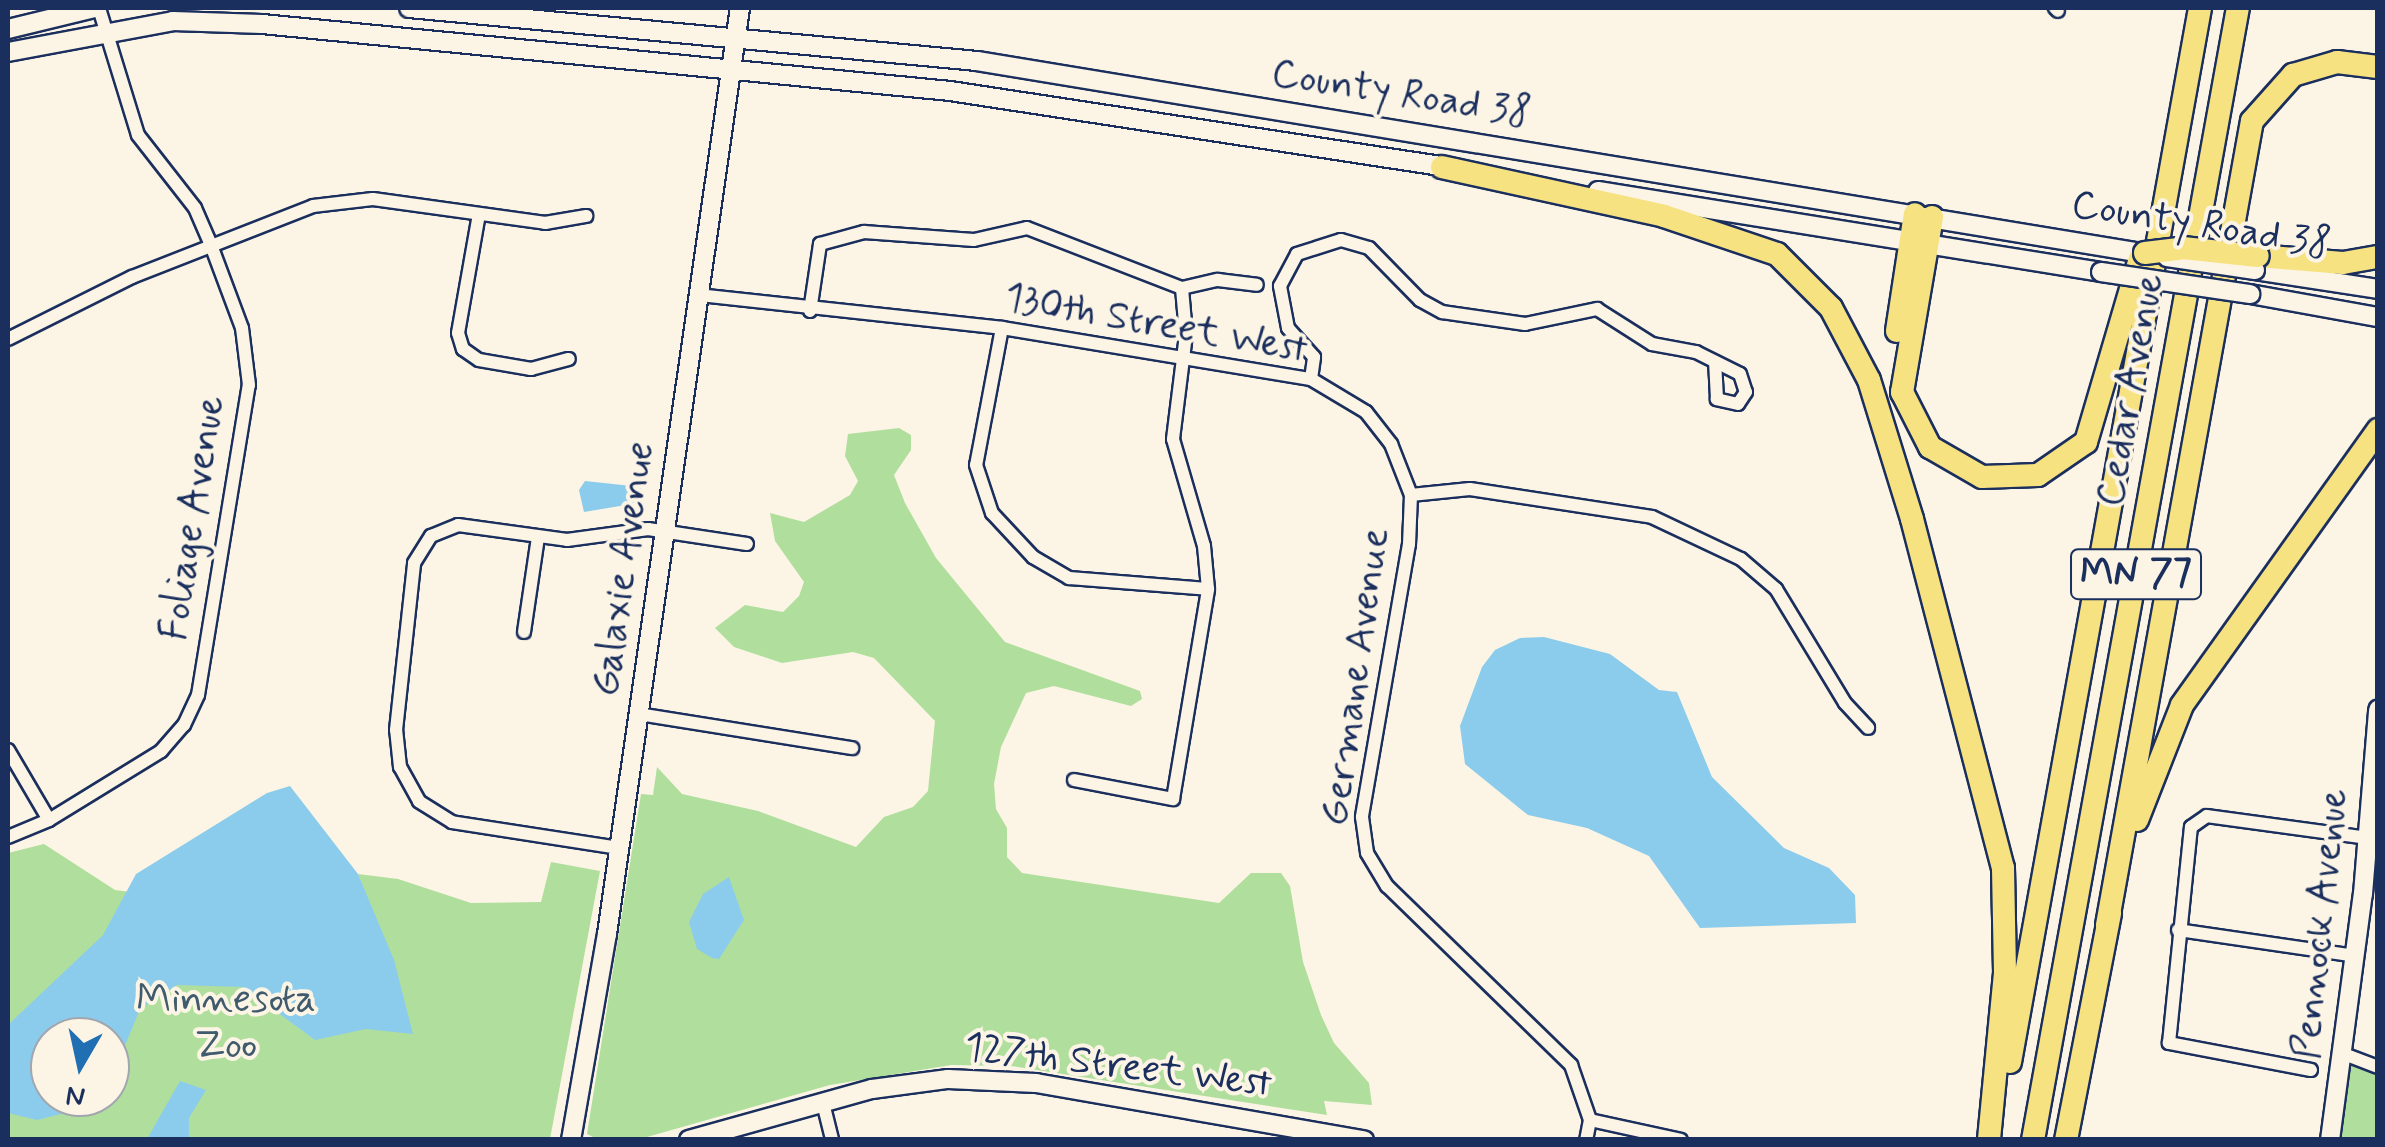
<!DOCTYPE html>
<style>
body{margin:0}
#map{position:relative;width:2385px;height:1147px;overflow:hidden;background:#fcf5e5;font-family:Mynerve,sans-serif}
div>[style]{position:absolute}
.green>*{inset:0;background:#b0de9c}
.water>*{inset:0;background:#8bccec}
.roads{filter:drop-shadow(2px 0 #1b2f5e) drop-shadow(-2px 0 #1b2f5e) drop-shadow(0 2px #1b2f5e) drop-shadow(0 -2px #1b2f5e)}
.street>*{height:12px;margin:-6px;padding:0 6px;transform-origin:6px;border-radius:6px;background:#fcf5e5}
.secondary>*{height:18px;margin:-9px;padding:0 9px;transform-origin:9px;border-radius:9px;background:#fcf5e5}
.highway>*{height:22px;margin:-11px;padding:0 11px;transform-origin:11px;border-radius:11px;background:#f7e281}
.bridges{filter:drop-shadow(2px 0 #1b2f5e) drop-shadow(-2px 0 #1b2f5e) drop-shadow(0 2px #1b2f5e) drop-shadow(0 -2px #1b2f5e)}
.secondary-bridge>*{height:18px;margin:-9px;padding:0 9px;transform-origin:9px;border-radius:9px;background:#fcf5e5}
.highway-bridge>*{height:22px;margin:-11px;padding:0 11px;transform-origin:11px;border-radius:11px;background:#f7e281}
span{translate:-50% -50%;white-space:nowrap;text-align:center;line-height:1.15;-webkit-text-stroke:8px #fcf5e5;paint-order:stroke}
.shield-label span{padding:2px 8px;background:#fcf5e5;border:2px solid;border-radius:8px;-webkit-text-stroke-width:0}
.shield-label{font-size:38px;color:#1b2f5e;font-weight:700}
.street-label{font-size:40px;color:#1b2f5e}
.park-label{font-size:40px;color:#405b6e}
.frame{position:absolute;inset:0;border:10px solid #1b2f5e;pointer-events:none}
.north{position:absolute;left:30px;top:1017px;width:100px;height:100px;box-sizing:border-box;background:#fcf5e5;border:2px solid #a2a6af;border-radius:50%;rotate:189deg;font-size:28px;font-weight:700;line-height:40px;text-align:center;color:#1b2f5e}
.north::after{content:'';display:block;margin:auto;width:35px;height:45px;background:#1f6fb2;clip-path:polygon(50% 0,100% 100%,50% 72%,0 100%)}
</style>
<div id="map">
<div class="green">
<i style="clip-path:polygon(899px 428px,911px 435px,911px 450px,894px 475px,905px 503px,936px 558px,1005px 642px,1140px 691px,1142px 699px,1131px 706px,1054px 686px,1026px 693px,1001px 747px,994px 784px,996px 809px,1007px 828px,1007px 857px,1022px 873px,1219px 903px,1251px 873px,1281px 873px,1290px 886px,1303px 962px,1321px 1015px,1334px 1043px,1369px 1083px,1372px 1105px,1324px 1101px,1327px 1115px,1011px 1066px,951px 1065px,830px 1085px,647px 1137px,599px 1140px,587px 1134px,641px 794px,653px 795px,657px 767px,682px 794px,758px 811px,856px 847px,884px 817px,913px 807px,928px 791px,935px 721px,874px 658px,853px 652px,782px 663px,734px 647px,715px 628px,745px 605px,783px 612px,799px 596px,804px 582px,775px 541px,770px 513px,804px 522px,850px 495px,858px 481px,845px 456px,848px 434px)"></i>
<i style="clip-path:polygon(evenodd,44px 844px,115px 890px,377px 924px,358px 874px,398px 879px,471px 903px,541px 902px,551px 862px,600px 871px,550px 1139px,8px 1139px,8px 853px,44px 844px,50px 1037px,110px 1037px,110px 1097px,50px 1097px,50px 1037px)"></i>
<i style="clip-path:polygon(2351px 1064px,2377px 1074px,2377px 1139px,2339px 1139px)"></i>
</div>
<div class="water">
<i style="clip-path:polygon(585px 481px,641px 487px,638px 503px,584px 512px,579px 490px)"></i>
<i style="clip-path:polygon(1544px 637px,1610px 654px,1659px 690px,1677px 692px,1712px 777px,1784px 848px,1829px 868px,1855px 895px,1856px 923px,1700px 928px,1649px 856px,1587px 828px,1528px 815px,1465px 764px,1460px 726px,1482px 667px,1495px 650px,1520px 638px)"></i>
<i style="clip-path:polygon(290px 786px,358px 874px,394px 960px,413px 1034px,366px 1029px,315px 1040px,243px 987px,177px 985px,140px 1009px,110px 1082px,110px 1037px,50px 1037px,50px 1097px,97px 1097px,89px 1107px,37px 1120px,8px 1113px,8px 1025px,103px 935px,136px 874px,267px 793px)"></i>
<i style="clip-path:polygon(729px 877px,744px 920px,719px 959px,712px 958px,697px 949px,689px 922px,703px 894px)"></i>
<i style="clip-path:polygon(180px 1081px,206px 1090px,189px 1118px,189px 1139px,147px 1139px)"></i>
</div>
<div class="roads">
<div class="street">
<i style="left:2055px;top:8px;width:4px;rotate:45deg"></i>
<i style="left:479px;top:214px;width:121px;rotate:100deg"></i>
<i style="left:458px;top:333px;width:17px;rotate:73deg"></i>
<i style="left:463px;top:349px;width:19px;rotate:35deg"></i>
<i style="left:479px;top:360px;width:53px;rotate:9.8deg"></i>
<i style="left:531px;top:369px;width:39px;rotate:-15deg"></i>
<i style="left:1182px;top:288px;width:37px;rotate:-13deg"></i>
<i style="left:1218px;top:280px;width:39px;rotate:7deg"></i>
<i style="left:699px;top:295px;width:305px;rotate:6.2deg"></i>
<i style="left:1002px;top:328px;width:313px;rotate:9.4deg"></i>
<i style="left:1311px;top:379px;width:64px;rotate:31deg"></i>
<i style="left:1366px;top:412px;width:41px;rotate:52deg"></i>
<i style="left:1391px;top:444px;width:55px;rotate:68.6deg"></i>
<i style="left:1411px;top:495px;width:59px;rotate:-5.8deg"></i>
<i style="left:1470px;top:489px;width:184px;rotate:8.7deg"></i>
<i style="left:1652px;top:517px;width:98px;rotate:25.3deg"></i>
<i style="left:1741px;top:559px;width:46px;rotate:40.6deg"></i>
<i style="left:1776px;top:589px;width:133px;rotate:58.8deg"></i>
<i style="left:1845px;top:703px;width:34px;rotate:47deg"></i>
<i style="left:810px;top:311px;width:68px;rotate:-81.5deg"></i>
<i style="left:820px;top:244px;width:46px;rotate:-15.3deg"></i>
<i style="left:864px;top:232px;width:110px;rotate:4.2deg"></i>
<i style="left:974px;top:240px;width:54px;rotate:-12.8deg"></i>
<i style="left:1027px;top:228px;width:166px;rotate:21.2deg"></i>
<i style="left:1002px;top:328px;width:139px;rotate:100.7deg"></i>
<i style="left:976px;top:465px;width:51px;rotate:71.6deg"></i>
<i style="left:992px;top:513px;width:60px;rotate:47deg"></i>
<i style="left:1033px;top:557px;width:42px;rotate:30.3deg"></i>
<i style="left:1069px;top:578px;width:139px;rotate:4.5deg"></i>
<i style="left:8px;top:339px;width:139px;rotate:-26.6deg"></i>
<i style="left:132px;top:277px;width:194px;rotate:-21.4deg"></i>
<i style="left:313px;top:206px;width:60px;rotate:-6.7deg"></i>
<i style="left:373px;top:199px;width:174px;rotate:7.9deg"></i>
<i style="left:545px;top:223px;width:42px;rotate:-9.7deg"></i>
<i style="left:1311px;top:379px;width:22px;rotate:-82deg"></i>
<i style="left:1314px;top:357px;width:39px;rotate:-132deg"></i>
<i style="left:1288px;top:328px;width:43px;rotate:-100.8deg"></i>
<i style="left:1280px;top:286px;width:36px;rotate:-62deg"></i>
<i style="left:1297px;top:254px;width:46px;rotate:-17.7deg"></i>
<i style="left:1341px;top:240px;width:29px;rotate:16deg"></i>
<i style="left:1369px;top:248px;width:73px;rotate:45.6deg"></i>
<i style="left:1420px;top:300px;width:25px;rotate:29deg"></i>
<i style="left:1442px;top:312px;width:84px;rotate:8.2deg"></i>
<i style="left:1525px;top:324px;width:74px;rotate:-11.8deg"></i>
<i style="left:1597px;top:309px;width:65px;rotate:32.5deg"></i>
<i style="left:1652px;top:344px;width:45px;rotate:10.3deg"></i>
<i style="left:1696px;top:352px;width:49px;rotate:26.6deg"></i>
<i style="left:1740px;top:374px;width:19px;rotate:72deg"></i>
<i style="left:1746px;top:392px;width:14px;rotate:124deg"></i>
<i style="left:1738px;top:404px;width:22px;rotate:-167deg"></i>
<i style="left:1717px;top:399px;width:37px;rotate:-93deg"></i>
<i style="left:1411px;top:495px;width:49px;rotate:92.3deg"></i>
<i style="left:1409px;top:544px;width:277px;rotate:99.8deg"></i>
<i style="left:1362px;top:817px;width:36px;rotate:82deg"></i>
<i style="left:1367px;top:853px;width:39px;rotate:59deg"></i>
<i style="left:1387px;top:886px;width:257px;rotate:44.2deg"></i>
<i style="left:1571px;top:1065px;width:58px;rotate:70.9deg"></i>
<i style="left:1590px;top:1120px;width:20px;rotate:101deg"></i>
<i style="left:524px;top:632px;width:96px;rotate:-81.6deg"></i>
<i style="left:639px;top:714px;width:216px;rotate:9.1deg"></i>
<i style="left:8px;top:750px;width:81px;rotate:59.6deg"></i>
<i style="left:1074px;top:780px;width:101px;rotate:10.9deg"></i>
<i style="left:1173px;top:799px;width:213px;rotate:-80.5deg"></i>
<i style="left:1208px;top:589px;width:43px;rotate:-95.3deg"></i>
<i style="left:1204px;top:546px;width:111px;rotate:-106.2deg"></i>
<i style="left:1173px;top:439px;width:106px;rotate:-82.9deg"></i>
<i style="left:1186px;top:334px;width:46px;rotate:-95deg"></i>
<i style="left:8px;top:837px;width:44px;rotate:-22.5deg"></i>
<i style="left:49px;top:820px;width:132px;rotate:-31.6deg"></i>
<i style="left:161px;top:751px;width:35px;rotate:-49deg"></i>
<i style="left:184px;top:725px;width:33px;rotate:-65deg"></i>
<i style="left:198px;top:695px;width:314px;rotate:-80.7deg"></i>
<i style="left:249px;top:385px;width:57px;rotate:-97deg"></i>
<i style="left:242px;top:328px;width:89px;rotate:-110.5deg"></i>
<i style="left:211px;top:245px;width:40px;rotate:-113.4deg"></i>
<i style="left:195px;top:208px;width:93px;rotate:-128deg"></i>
<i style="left:138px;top:135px;width:133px;rotate:-107.1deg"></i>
<i style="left:619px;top:848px;width:169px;rotate:-171.2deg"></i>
<i style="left:452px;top:822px;width:39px;rotate:-148deg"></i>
<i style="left:419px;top:801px;width:39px;rotate:-119deg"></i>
<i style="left:400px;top:767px;width:37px;rotate:-96deg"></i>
<i style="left:396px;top:730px;width:168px;rotate:-83.8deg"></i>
<i style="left:414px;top:563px;width:32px;rotate:-58deg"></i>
<i style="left:431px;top:536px;width:29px;rotate:-22deg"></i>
<i style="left:458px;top:525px;width:110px;rotate:7.8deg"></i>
<i style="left:567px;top:540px;width:82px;rotate:-7.7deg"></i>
<i style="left:648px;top:529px;width:100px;rotate:8.6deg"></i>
<i style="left:2178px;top:930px;width:180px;rotate:8.3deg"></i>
<i style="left:2344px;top:1054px;width:36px;rotate:21deg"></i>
<i style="left:2311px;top:1070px;width:145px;rotate:-169.2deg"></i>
<i style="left:2169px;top:1043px;width:217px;rotate:-84.2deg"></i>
<i style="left:2191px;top:827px;width:19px;rotate:-35deg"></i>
<i style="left:2207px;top:816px;width:162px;rotate:7.8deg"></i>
<i style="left:823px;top:1103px;width:38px;rotate:76deg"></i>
<i style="left:1590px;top:1120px;width:93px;rotate:12.4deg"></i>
</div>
<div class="secondary">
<i style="left:409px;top:8px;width:570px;rotate:5.33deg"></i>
<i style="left:977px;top:61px;width:1175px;rotate:9.36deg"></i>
<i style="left:8px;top:29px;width:89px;rotate:-13.6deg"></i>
<i style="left:8px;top:52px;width:168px;rotate:-10.6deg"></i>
<i style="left:173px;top:21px;width:89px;rotate:1.9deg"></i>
<i style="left:262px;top:24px;width:691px;rotate:5.56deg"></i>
<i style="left:950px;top:91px;width:510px;rotate:8.69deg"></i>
<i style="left:1598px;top:191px;width:509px;rotate:9.15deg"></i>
<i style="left:2255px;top:270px;width:124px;rotate:8.8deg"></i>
<i style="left:2250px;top:294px;width:130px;rotate:10.2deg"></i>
<i style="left:571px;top:1140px;width:209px;rotate:-80.1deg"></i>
<i style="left:607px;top:934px;width:936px;rotate:-81.83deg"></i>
<i style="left:689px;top:1140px;width:190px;rotate:-15.6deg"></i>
<i style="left:872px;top:1089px;width:77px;rotate:-7.5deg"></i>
<i style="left:948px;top:1079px;width:88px;rotate:2.6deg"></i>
<i style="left:1036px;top:1083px;width:333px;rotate:9.9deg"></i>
<i style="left:2330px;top:1140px;width:248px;rotate:-82.4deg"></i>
<i style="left:2363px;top:894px;width:185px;rotate:-85.3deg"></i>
</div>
<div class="highway">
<i style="left:1442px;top:167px;width:227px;rotate:12.4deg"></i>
<i style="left:1664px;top:216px;width:119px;rotate:18.6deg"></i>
<i style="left:1777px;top:254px;width:76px;rotate:45deg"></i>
<i style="left:1831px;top:308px;width:81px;rotate:62.2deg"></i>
<i style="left:1869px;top:380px;width:145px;rotate:72.8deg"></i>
<i style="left:1912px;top:519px;width:361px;rotate:75.4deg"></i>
<i style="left:2003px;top:868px;width:105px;rotate:88.9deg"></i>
<i style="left:2005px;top:973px;width:168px;rotate:95.5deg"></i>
<i style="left:1932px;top:217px;width:178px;rotate:99.7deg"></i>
<i style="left:1902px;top:392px;width:62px;rotate:63deg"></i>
<i style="left:1930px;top:447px;width:60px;rotate:30deg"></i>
<i style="left:1982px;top:477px;width:56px;rotate:-2deg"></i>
<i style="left:2038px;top:475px;width:58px;rotate:-34.5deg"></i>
<i style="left:2086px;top:442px;width:191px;rotate:-73.6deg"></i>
<i style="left:2258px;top:256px;width:85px;rotate:4.7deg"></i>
<i style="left:2343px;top:263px;width:36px;rotate:-10deg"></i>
<i style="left:1897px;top:331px;width:118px;rotate:-81.3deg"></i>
<i style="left:2137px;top:820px;width:123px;rotate:-68.6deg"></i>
<i style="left:2182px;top:705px;width:338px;rotate:-54.5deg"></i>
<i style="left:2107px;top:925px;width:817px;rotate:-79.78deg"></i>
<i style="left:2252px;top:121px;width:62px;rotate:-48.3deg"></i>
<i style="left:2293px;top:75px;width:46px;rotate:-16.5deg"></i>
<i style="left:2337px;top:62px;width:41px;rotate:7deg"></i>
<i style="left:2010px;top:1062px;width:1071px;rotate:-79.78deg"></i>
<i style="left:2033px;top:1140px;width:1150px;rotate:-79.74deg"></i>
<i style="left:2066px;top:1140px;width:231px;rotate:-79deg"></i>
</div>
</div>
<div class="bridges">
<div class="secondary-bridge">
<i style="left:2167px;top:257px;width:89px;rotate:8.4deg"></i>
<i style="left:2101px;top:272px;width:151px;rotate:8.4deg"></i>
</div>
<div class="highway-bridge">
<i style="left:2145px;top:253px;width:38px;rotate:-7deg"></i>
<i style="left:2183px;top:248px;width:75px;rotate:6.1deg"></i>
</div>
</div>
<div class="shield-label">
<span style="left:2136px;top:574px">MN 77</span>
</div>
<div class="street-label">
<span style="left:1401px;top:94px;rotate:9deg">County Road 38</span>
<span style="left:2201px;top:225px;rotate:9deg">County Road 38</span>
<span style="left:1156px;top:324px;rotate:10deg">130th Street West</span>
<span style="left:2131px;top:390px;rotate:-80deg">Cedar Avenue</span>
<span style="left:193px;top:518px;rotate:-81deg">Foliage Avenue</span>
<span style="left:624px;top:569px;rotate:-82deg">Galaxie Avenue</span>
<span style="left:1356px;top:677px;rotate:-82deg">Germane Avenue</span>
<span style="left:2321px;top:924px;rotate:-84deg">Pennock Avenue</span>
<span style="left:1118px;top:1066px;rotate:7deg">127th Street West</span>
</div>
<div class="park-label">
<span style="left:226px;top:1023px">Minnesota<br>Zoo</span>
</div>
<div class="frame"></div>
<div class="north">N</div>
</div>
